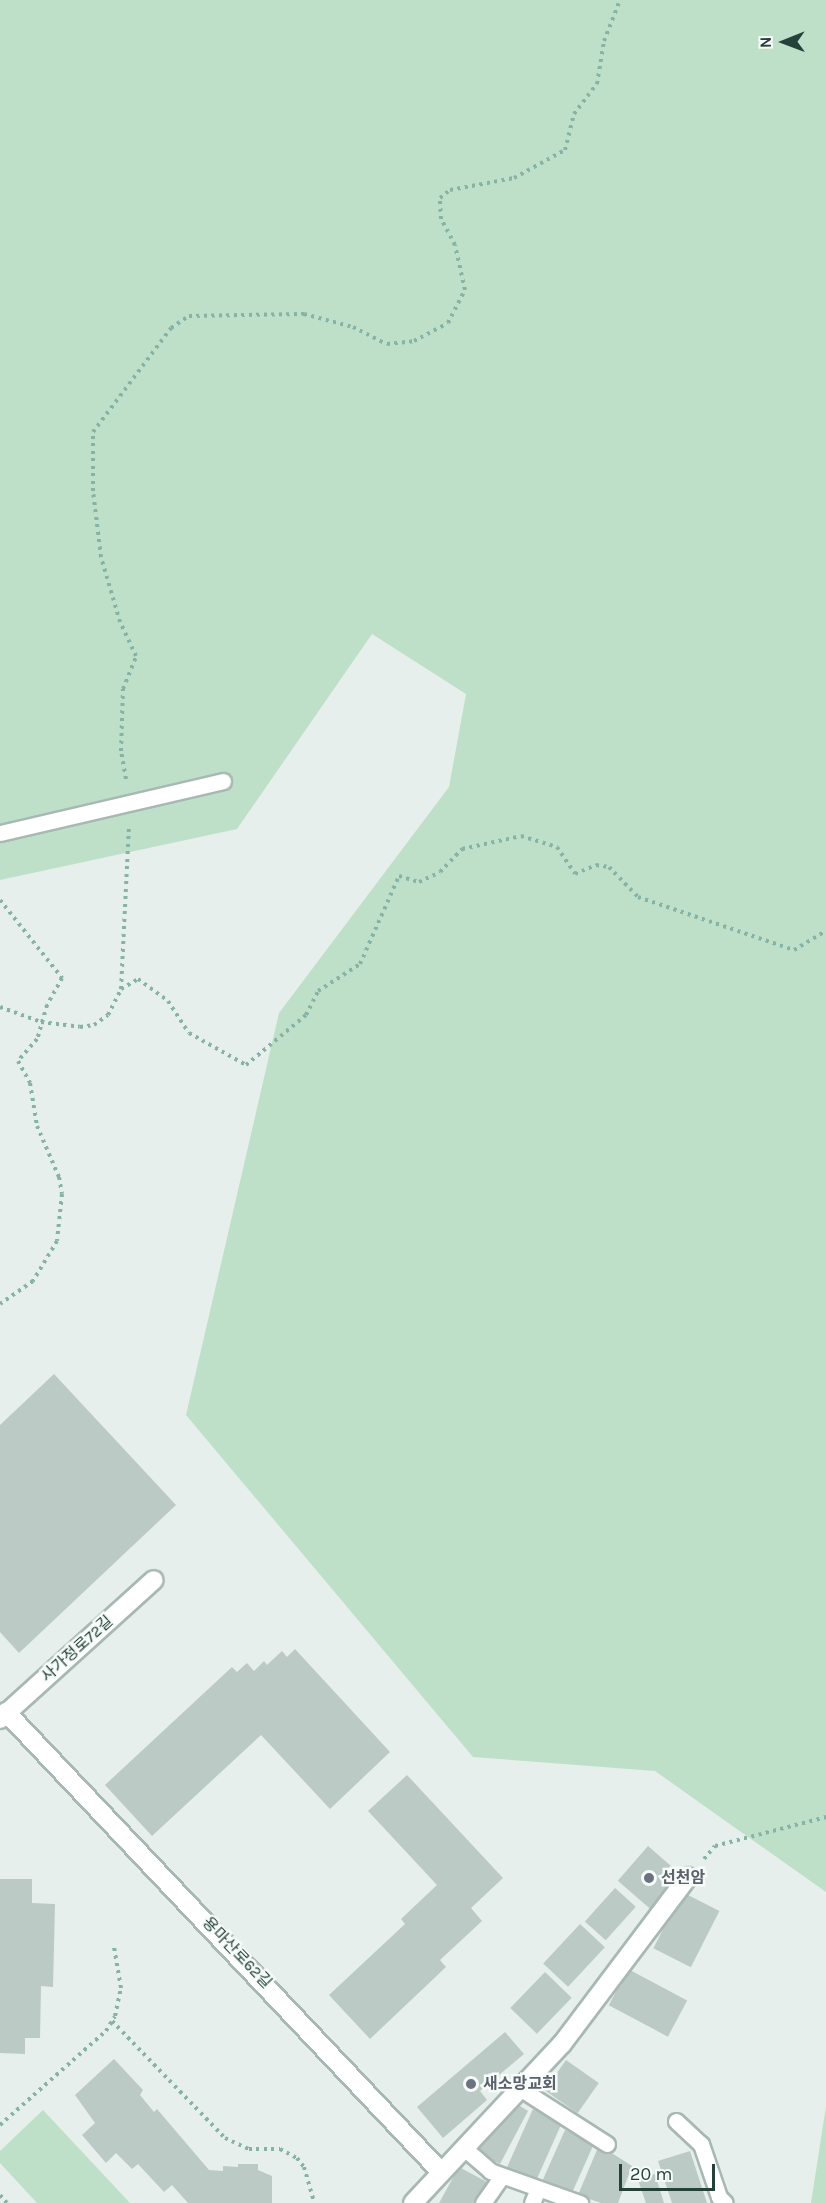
<!DOCTYPE html>
<meta charset="utf-8">
<style>
body{margin:0}
#map{position:relative;width:826px;height:2203px;overflow:hidden;background:#e6efeb;font-family:Karla,"Noto Sans KR",sans-serif}
div>[style]{position:absolute}
.green>*{inset:0;background:#bfe0c8}
.building>*{inset:0;background:#bbcac4;transform-origin:0 0}
.path>*{height:4px;margin-top:-2px;transform-origin:0;background:repeating-linear-gradient(90deg,#86b3a5 0 3px,transparent 0 7.5px)}
.roads{filter:drop-shadow(2px 0 #a8b8b2) drop-shadow(-2px 0 #a8b8b2) drop-shadow(0 2px #a8b8b2) drop-shadow(0 -2px #a8b8b2)}
.service>*{height:15px;margin:-7.5px;padding:0 7.5px;transform-origin:7.5px;border-radius:7.5px;background:#fff}
.minor>*{height:18px;margin:-9px;padding:0 9px;transform-origin:9px;border-radius:9px;background:#fff}
.dots>*{width:16px;height:16px;translate:-50% -50%;box-sizing:border-box;border:3px solid #f7fbf9;border-radius:50%}
span{translate:-50% -50%;white-space:nowrap;text-align:center;line-height:1.15;-webkit-text-stroke:5px #f7fbf9;paint-order:stroke}
.street-label{font-size:16px;color:#24423a}
.worship-label{font-size:16px;color:#5b616d;font-weight:700}
.left{translate:0 -50%;text-align:left}
.north{position:absolute;left:754px;top:12px;width:60px;height:60px;-webkit-text-stroke:4px #f7fbf9;paint-order:stroke;rotate:269deg;font-size:16px;font-weight:700;line-height:24px;text-align:center;color:#24423a}
.north::after{content:'';display:block;margin:auto;width:21px;height:27px;background:#24423a;clip-path:polygon(50% 0,100% 100%,50% 72%,0 100%)}
.scale{position:absolute;left:619px;top:2164px;width:96px;height:27px;box-sizing:border-box;border:3px solid #24423a;border-top:0;padding-left:8px;font-size:18px;line-height:21px;white-space:nowrap;color:#24423a;-webkit-text-stroke:4px #f7fbf9;paint-order:stroke}
</style>
<div id="map">
<div class="green">
<i style="clip-path:polygon(0 0,826px 0,826px 1892px,655px 1771px,473px 1757px,186px 1415px,279px 1013px,449px 787px,466px 694px,372px 634px,237px 829px,0 880px)"></i>
<i style="clip-path:polygon(826px 2106px,826px 2203px,811px 2203px)"></i>
<i style="clip-path:polygon(43px 2110px,130px 2203px,37px 2203px,0 2163px,0 2151px)"></i>
</div>
<div class="building">
<i style="clip-path:polygon(54px 1374px,176px 1505px,19px 1653px,0 1632px,0 1425px)"></i>
<i style="clip-path:polygon(295px 1649px,390px 1752px,330px 1809px,261px 1735px,152px 1836px,105px 1785px,232px 1667px,237px 1672px,247px 1663px,254px 1671px,264px 1661px,267px 1665px,282px 1651px,287px 1657px)"></i>
<i style="clip-path:polygon(407px 1775px,503px 1878px,471px 1908px,482px 1921px,440px 1960px,446px 1967px,370px 2039px,329px 1995px,405px 1924px,401px 1919px,437px 1885px,368px 1811px)"></i>
<i style="left:648px;top:1846px;width:45px;height:46px;rotate:41deg"></i>
<i style="clip-path:polygon(0 1879px,32px 1879px,32px 1903px,55px 1904px,53px 1987px,41px 1986px,40px 2038px,25px 2038px,25px 2054px,0 2053px)"></i>
<i style="left:615px;top:1888px;width:28px;height:45px;rotate:42deg"></i>
<i style="left:682px;top:1892px;width:42px;height:63px;rotate:27deg"></i>
<i style="left:580px;top:1924px;width:34px;height:54px;rotate:43deg"></i>
<i style="left:628px;top:1969px;width:67px;height:41px;rotate:28deg"></i>
<i style="left:545px;top:1972px;width:37px;height:50px;rotate:44deg"></i>
<i style="clip-path:polygon(505px 2032px,524px 2054px,480px 2091px,487px 2100px,443px 2138px,417px 2107px)"></i>
<i style="clip-path:polygon(114px 2059px,143px 2090px,140px 2095px,154px 2112px,157px 2109px,209px 2170px,223px 2171px,223px 2166px,238px 2167px,238px 2164px,258px 2164px,258px 2170px,272px 2176px,272px 2203px,188px 2203px,172px 2185px,164px 2192px,138px 2164px,132px 2169px,116px 2153px,106px 2163px,82px 2135px,95px 2123px,75px 2095px)"></i>
<i style="left:566px;top:2060px;width:40px;height:37px;rotate:35deg"></i>
<i style="clip-path:polygon(520px 2106px,528px 2111px,500px 2164px,475px 2152px,486px 2133px)"></i>
<i style="left:533px;top:2109px;width:32px;height:66px;rotate:24deg"></i>
<i style="left:565px;top:2130px;width:32px;height:57px;rotate:24deg"></i>
<i style="clip-path:polygon(599px 2145px,632px 2166px,618px 2203px,601px 2203px,578px 2195px)"></i>
<i style="clip-path:polygon(690px 2151px,707px 2203px,672px 2203px,658px 2161px)"></i>
<i style="clip-path:polygon(459px 2167px,487px 2182px,476px 2203px,439px 2203px)"></i>
<i style="clip-path:polygon(655px 2174px,664px 2203px,646px 2203px,638px 2180px)"></i>
</div>
<div class="path">
<i style="left:126px;top:779px;width:28px;rotate:-100deg"></i>
<i style="left:121px;top:751px;width:62px;rotate:-88.2deg"></i>
<i style="left:123px;top:689px;width:35px;rotate:-68deg"></i>
<i style="left:136px;top:656px;width:38px;rotate:-115deg"></i>
<i style="left:120px;top:622px;width:68px;rotate:-106.3deg"></i>
<i style="left:101px;top:557px;width:66px;rotate:-96.9deg"></i>
<i style="left:93px;top:491px;width:59px;rotate:-90deg"></i>
<i style="left:93px;top:432px;width:130px;rotate:-53.1deg"></i>
<i style="left:171px;top:328px;width:22px;rotate:-34deg"></i>
<i style="left:189px;top:316px;width:115px;rotate:-1deg"></i>
<i style="left:304px;top:314px;width:51px;rotate:14.9deg"></i>
<i style="left:353px;top:327px;width:38px;rotate:27deg"></i>
<i style="left:387px;top:344px;width:27px;rotate:-6deg"></i>
<i style="left:414px;top:341px;width:38px;rotate:-28deg"></i>
<i style="left:448px;top:323px;width:37px;rotate:-63deg"></i>
<i style="left:465px;top:290px;width:46px;rotate:-102.5deg"></i>
<i style="left:455px;top:245px;width:30px;rotate:-118deg"></i>
<i style="left:441px;top:219px;width:21px;rotate:-93deg"></i>
<i style="left:440px;top:198px;width:13px;rotate:-39deg"></i>
<i style="left:450px;top:190px;width:65px;rotate:-10.6deg"></i>
<i style="left:514px;top:178px;width:58px;rotate:-28.8deg"></i>
<i style="left:565px;top:150px;width:37px;rotate:-76deg"></i>
<i style="left:574px;top:114px;width:38px;rotate:-53deg"></i>
<i style="left:597px;top:84px;width:44px;rotate:-80.8deg"></i>
<i style="left:604px;top:41px;width:44px;rotate:-68.7deg"></i>
<i style="left:0;top:900px;width:100px;rotate:51.5deg"></i>
<i style="left:62px;top:978px;width:31px;rotate:119deg"></i>
<i style="left:47px;top:1005px;width:35px;rotate:106deg"></i>
<i style="left:37px;top:1039px;width:29px;rotate:131deg"></i>
<i style="left:18px;top:1061px;width:25px;rotate:61deg"></i>
<i style="left:30px;top:1083px;width:44px;rotate:80.8deg"></i>
<i style="left:37px;top:1126px;width:56px;rotate:66.7deg"></i>
<i style="left:59px;top:1177px;width:17px;rotate:80deg"></i>
<i style="left:62px;top:1194px;width:47px;rotate:96.1deg"></i>
<i style="left:57px;top:1241px;width:47px;rotate:121deg"></i>
<i style="left:33px;top:1281px;width:40px;rotate:145.1deg"></i>
<i style="left:121px;top:989px;width:164px;rotate:-87.2deg"></i>
<i style="left:0;top:1007px;width:44px;rotate:20.1deg"></i>
<i style="left:41px;top:1022px;width:39px;rotate:7deg"></i>
<i style="left:80px;top:1027px;width:14px;rotate:-8deg"></i>
<i style="left:94px;top:1025px;width:17px;rotate:-36deg"></i>
<i style="left:108px;top:1015px;width:29px;rotate:-63deg"></i>
<i style="left:121px;top:989px;width:20px;rotate:-30deg"></i>
<i style="left:138px;top:979px;width:37px;rotate:36deg"></i>
<i style="left:168px;top:1001px;width:38px;rotate:57deg"></i>
<i style="left:189px;top:1033px;width:65px;rotate:29.3deg"></i>
<i style="left:246px;top:1065px;width:78px;rotate:-39.8deg"></i>
<i style="left:306px;top:1015px;width:27px;rotate:-63deg"></i>
<i style="left:318px;top:991px;width:50px;rotate:-32.7deg"></i>
<i style="left:360px;top:964px;width:96px;rotate:-66.1deg"></i>
<i style="left:399px;top:876px;width:21px;rotate:17deg"></i>
<i style="left:419px;top:882px;width:23px;rotate:-25deg"></i>
<i style="left:440px;top:872px;width:32px;rotate:-46deg"></i>
<i style="left:462px;top:849px;width:60px;rotate:-12.4deg"></i>
<i style="left:521px;top:836px;width:38px;rotate:17deg"></i>
<i style="left:557px;top:847px;width:32px;rotate:56deg"></i>
<i style="left:575px;top:874px;width:23px;rotate:-23deg"></i>
<i style="left:596px;top:865px;width:13px;rotate:9deg"></i>
<i style="left:609px;top:867px;width:42px;rotate:46deg"></i>
<i style="left:638px;top:897px;width:165px;rotate:18.8deg"></i>
<i style="left:794px;top:950px;width:37px;rotate:-31deg"></i>
<i style="left:704px;top:1859px;width:17px;rotate:-50deg"></i>
<i style="left:715px;top:1846px;width:115px;rotate:-14.6deg"></i>
<i style="left:112px;top:2021px;width:163px;rotate:46deg"></i>
<i style="left:225px;top:2138px;width:26px;rotate:25deg"></i>
<i style="left:249px;top:2149px;width:31px"></i>
<i style="left:280px;top:2149px;width:19px;rotate:28deg"></i>
<i style="left:297px;top:2158px;width:11px;rotate:52deg"></i>
<i style="left:304px;top:2167px;width:37px;rotate:74deg"></i>
<i style="left:0;top:2125px;width:142px;rotate:-41.6deg"></i>
<i style="left:106px;top:2031px;width:17px;rotate:-59deg"></i>
<i style="left:115px;top:2016px;width:29px;rotate:-78deg"></i>
<i style="left:121px;top:1988px;width:42px;rotate:-99.7deg"></i>
<i style="left:0;top:2195px;width:11px;rotate:49deg"></i>
</div>
<div class="roads">
<div class="service">
<i style="left:0;top:833px;width:229px;rotate:-13.1deg"></i>
<i style="left:521px;top:2089px;width:102px;rotate:32.6deg"></i>
<i style="left:676px;top:2121px;width:34px;rotate:43deg"></i>
<i style="left:701px;top:2144px;width:56px;rotate:71.2deg"></i>
<i style="left:719px;top:2197px;width:8px;rotate:45deg"></i>
<i style="left:464px;top:2148px;width:35px;rotate:41deg"></i>
<i style="left:490px;top:2171px;width:96px;rotate:19.6deg"></i>
<i style="left:483px;top:2203px;width:33px;rotate:-55deg"></i>
<i style="left:532px;top:2203px;width:15px;rotate:-67deg"></i>
</div>
<div class="minor">
<i style="left:6px;top:1712px;width:633px;rotate:46.6deg"></i>
<i style="left:0;top:1719px;width:207px;rotate:-42.1deg"></i>
<i style="left:413px;top:2203px;width:218px;rotate:-46.9deg"></i>
<i style="left:562px;top:2044px;width:209px;rotate:-53deg"></i>
</div>
</div>
<div class="dots">
<i style="left:649px;top:1878px;background:#6b7280"></i>
<i style="left:471px;top:2084px;background:#6b7280"></i>
</div>
<div class="street-label">
<span style="left:77px;top:1649px;rotate:-42deg">사가정로72길</span>
<span style="left:237px;top:1953px;rotate:46deg">용마산로62길</span>
</div>
<div class="worship-label">
<span class="left" style="left:661px;top:1878px">선천암</span>
<span class="left" style="left:483px;top:2084px">새소망교회</span>
</div>
<div class="north">N</div>
<div class="scale">20 m</div>
</div>
